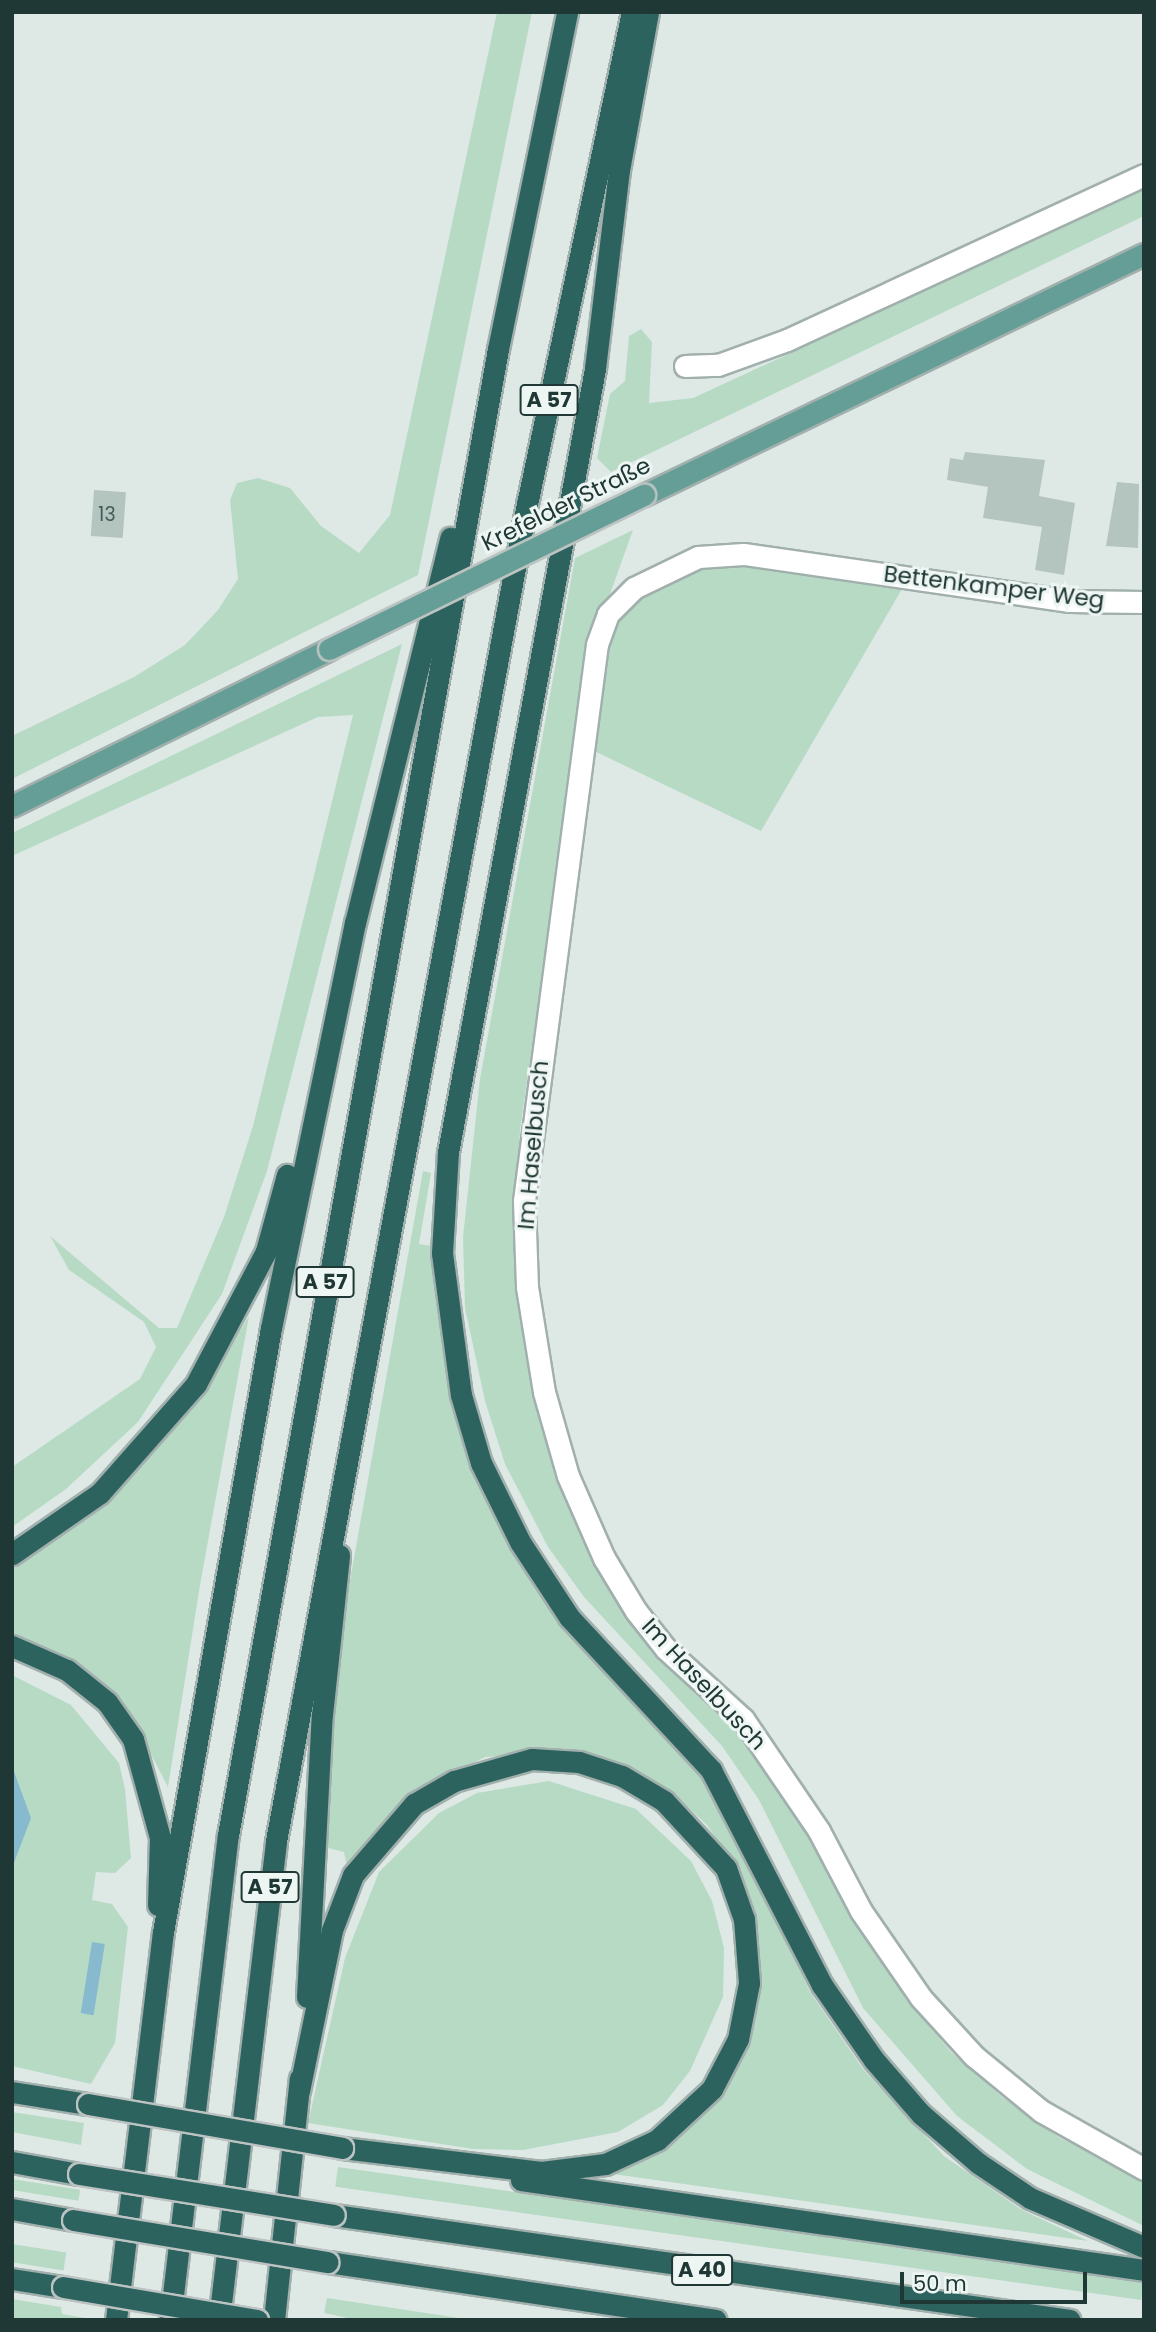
<!DOCTYPE html>
<meta charset="utf-8">
<style>
body{margin:0}
#map{position:relative;width:1156px;height:2332px;overflow:hidden;background:#dee9e6;font-family:Poppins,sans-serif}
div>[style]{position:absolute}
.green>*{inset:0;background:#b7dac5;transform-origin:0 0}
.water>*{inset:0;background:#87bace;transform-origin:0 0}
.building>*{inset:0;background:#b4c4bf;transform-origin:0 0}
.roads{filter:drop-shadow(2px 0 #a1b0ad) drop-shadow(-2px 0 #a1b0ad) drop-shadow(0 2px #a1b0ad) drop-shadow(0 -2px #a1b0ad)}
.minor>*{height:21px;margin:-10.5px;padding:0 10.5px;transform-origin:10.5px;border-radius:10.5px;background:#fff}
.major>*{height:21px;margin:-10.5px;padding:0 10.5px;transform-origin:10.5px;border-radius:10.5px;background:#649e96}
.highway>*{height:21px;margin:-10.5px;padding:0 10.5px;transform-origin:10.5px;border-radius:10.5px;background:#2d635f}
.bridges{filter:drop-shadow(2px 0 #bcc3c2) drop-shadow(-2px 0 #bcc3c2) drop-shadow(0 2px #bcc3c2) drop-shadow(0 -2px #bcc3c2)}
.major-bridge>*{height:21px;margin:-10.5px;padding:0 10.5px;transform-origin:10.5px;border-radius:10.5px;background:#649e96}
.highway-bridge>*{height:21px;margin:-10.5px;padding:0 10.5px;transform-origin:10.5px;border-radius:10.5px;background:#2d635f}
span{translate:-50% -50%;white-space:nowrap;text-align:center;line-height:1.15;-webkit-text-stroke:6px #eef6f3;paint-order:stroke}
.number-label{font-size:19px;color:#455b58}
.number-label span{-webkit-text-stroke-width:0}
.shield-label span{padding:2px 5px;background:#eef6f3;border:2px solid;border-radius:5px;-webkit-text-stroke-width:0}
.shield-label{font-size:21px;color:#203835;font-weight:700}
.street-label{font-size:23px;color:#203835}
.frame{position:absolute;inset:0;border:14px solid #203835;pointer-events:none}
.scale{position:absolute;left:900px;top:2272px;width:187px;height:32px;box-sizing:border-box;border:4px solid #203835;border-top:0;padding-left:9px;font-size:21px;line-height:24px;white-space:nowrap;color:#203835;-webkit-text-stroke:5px #eef6f3;paint-order:stroke}
</style>
<div id="map">
<div class="green">
<i style="clip-path:polygon(497px 12px,532px 12px,418px 575px,12px 779px,12px 736px,134px 677px,185px 645px,218px 610px,238px 579px,230px 500px,237px 483px,258px 478px,290px 488px,321px 526px,359px 553px,390px 515px)"></i>
<i style="clip-path:polygon(1144px 190px,1144px 216px,611px 472px,597px 458px,610px 394px,625px 381px,629px 336px,641px 329px,652px 342px,649px 403px,693px 398px)"></i>
<i style="clip-path:polygon(633px 530px,587px 658px,520px 1130px,515px 1241px,521px 1326px,543px 1425px,587px 1541px,769px 1761px,905px 1998px,951px 2052px,1002px 2097px,1060px 2138px,1144px 2178px,1144px 2226px,1027px 2169px,957px 2116px,863px 2008px,759px 1800px,722px 1746px,584px 1597px,548px 1547px,505px 1464px,485px 1401px,465px 1308px,463px 1237px,480px 1079px,575px 558px)"></i>
<i style="clip-path:polygon(742px 561px,902px 589px,761px 831px,592px 750px,607px 646px,617px 617px,637px 595px,699px 565px)"></i>
<i style="clip-path:polygon(402px 644px,267px 1171px,222px 1294px,138px 1422px,66px 1489px,12px 1527px,12px 1467px,140px 1379px,156px 1347px,144px 1322px,69px 1270px,50px 1236px,159px 1328px,177px 1328px,224px 1217px,253px 1126px,353px 715px,318px 717px,12px 856px,12px 833px)"></i>
<i style="clip-path:polygon(423px 1171px,431px 1173px,419px 1244px,432px 1246px,450px 1398px,508px 1547px,560px 1624px,702px 1778px,734px 1826px,810px 1992px,863px 2069px,944px 2156px,1022px 2210px,1088px 2241px,613px 2174px,674px 2140px,715px 2098px,755px 1994px,756px 1935px,741px 1874px,707px 1825px,669px 1790px,627px 1766px,581px 1751px,485px 1757px,405px 1798px,347px 1867px,344px 1852px,328px 1848px,330px 1715px,339px 1642px)"></i>
<i style="clip-path:polygon(249px 1316px,200px 1585px,168px 1787px,126px 1706px,75px 1663px,12px 1637px,12px 1565px,109px 1497px,154px 1453px,206px 1387px)"></i>
<i style="clip-path:polygon(12px 1675px,71px 1705px,119px 1763px,125px 1789px,131px 1858px,115px 1873px,96px 1872px,92px 1900px,112px 1904px,128px 1927px,115px 2043px,91px 2084px,12px 2066px)"></i>
<i style="clip-path:polygon(549px 1781px,636px 1809px,691px 1861px,712px 1901px,724px 1948px,723px 1997px,690px 2071px,663px 2105px,618px 2132px,523px 2150px,473px 2149px,308px 2123px,345px 1958px,379px 1872px,439px 1813px,477px 1793px)"></i>
<i style="clip-path:polygon(12px 2112px,84px 2123px,81px 2145px,12px 2132px)"></i>
<i style="left:338px;top:2167px;width:814px;height:20px;rotate:8deg"></i>
<i style="left:12px;top:2179px;width:69px;height:11px;rotate:9deg"></i>
<i style="left:12px;top:2244px;width:55px;height:18px;rotate:9deg"></i>
<i style="clip-path:polygon(327px 2298px,472px 2320px,357px 2320px,324px 2313px)"></i>
<i style="clip-path:polygon(12px 2299px,61px 2307px,62px 2314px,96px 2320px,12px 2320px)"></i>
</div>
<div class="water">
<i style="clip-path:polygon(12px 1766px,31px 1818px,12px 1868px)"></i>
<i style="left:92px;top:1942px;width:13px;height:72px;rotate:9deg"></i>
</div>
<div class="building">
<i style="clip-path:polygon(965px 452px,1045px 460px,1039px 496px,1075px 503px,1064px 575px,1035px 570px,1042px 527px,983px 518px,988px 487px,947px 480px,950px 458px,963px 460px)"></i>
<i style="clip-path:polygon(1117px 482px,1139px 484px,1138px 548px,1106px 546px)"></i>
<i style="left:94px;top:490px;width:32px;height:46px;rotate:4deg"></i>
</div>
<div class="roads">
<div class="minor">
<i style="left:685px;top:366px;width:33px;rotate:-2deg"></i>
<i style="left:718px;top:365px;width:73px;rotate:-19.9deg"></i>
<i style="left:787px;top:340px;width:393px;rotate:-24.8deg"></i>
<i style="left:1144px;top:602px;width:74px;rotate:-179.2deg"></i>
<i style="left:1070px;top:601px;width:330px;rotate:-171.8deg"></i>
<i style="left:743px;top:554px;width:45px;rotate:176.2deg"></i>
<i style="left:698px;top:557px;width:71px;rotate:154.2deg"></i>
<i style="left:634px;top:588px;width:37px;rotate:135deg"></i>
<i style="left:608px;top:614px;width:32px;rotate:110deg"></i>
<i style="left:597px;top:644px;width:562px;rotate:97.47deg"></i>
<i style="left:524px;top:1201px;width:86px;rotate:88deg"></i>
<i style="left:527px;top:1287px;width:106px;rotate:80.8deg"></i>
<i style="left:544px;top:1392px;width:87px;rotate:74.1deg"></i>
<i style="left:568px;top:1476px;width:90px;rotate:66.3deg"></i>
<i style="left:604px;top:1558px;width:62px;rotate:58.9deg"></i>
<i style="left:636px;top:1611px;width:48px;rotate:51.7deg"></i>
<i style="left:666px;top:1649px;width:104px;rotate:42.3deg"></i>
<i style="left:743px;top:1719px;width:135px;rotate:55.8deg"></i>
<i style="left:819px;top:1831px;width:90px;rotate:62.3deg"></i>
<i style="left:861px;top:1911px;width:106px;rotate:55.4deg"></i>
<i style="left:921px;top:1998px;width:79px;rotate:47.6deg"></i>
<i style="left:974px;top:2056px;width:87px;rotate:39.4deg"></i>
<i style="left:1041px;top:2111px;width:118px;rotate:29.4deg"></i>
</div>
<div class="major">
<i style="left:644px;top:495px;width:555px;rotate:-25.73deg"></i>
<i style="left:12px;top:806px;width:354px;rotate:-26.3deg"></i>
</div>
<div class="highway">
<i style="left:648px;top:12px;width:161px;rotate:100.4deg"></i>
<i style="left:619px;top:170px;width:200px;rotate:96.9deg"></i>
<i style="left:595px;top:369px;width:797px;rotate:100.63deg"></i>
<i style="left:448px;top:1152px;width:101px;rotate:93.4deg"></i>
<i style="left:442px;top:1253px;width:143px;rotate:82.4deg"></i>
<i style="left:461px;top:1395px;width:71px;rotate:73.6deg"></i>
<i style="left:481px;top:1463px;width:88px;rotate:63.7deg"></i>
<i style="left:520px;top:1542px;width:90px;rotate:56.8deg"></i>
<i style="left:569px;top:1617px;width:209px;rotate:47.1deg"></i>
<i style="left:711px;top:1770px;width:242px;rotate:62.7deg"></i>
<i style="left:822px;top:1985px;width:91px;rotate:55.3deg"></i>
<i style="left:874px;top:2060px;width:72px;rotate:49deg"></i>
<i style="left:921px;top:2114px;width:75px;rotate:40.7deg"></i>
<i style="left:978px;top:2163px;width:63px;rotate:33.9deg"></i>
<i style="left:1030px;top:2198px;width:124px;rotate:23.3deg"></i>
<i style="left:12px;top:1554px;width:107px;rotate:-34.7deg"></i>
<i style="left:100px;top:1493px;width:145px;rotate:-48.6deg"></i>
<i style="left:196px;top:1384px;width:150px;rotate:-62.2deg"></i>
<i style="left:266px;top:1251px;width:79px;rotate:-74.6deg"></i>
<i style="left:12px;top:1646px;width:60px;rotate:23.6deg"></i>
<i style="left:67px;top:1670px;width:51px;rotate:38.7deg"></i>
<i style="left:107px;top:1702px;width:45px;rotate:54.9deg"></i>
<i style="left:133px;top:1739px;width:103px;rotate:74.7deg"></i>
<i style="left:160px;top:1838px;width:67px;rotate:91.7deg"></i>
<i style="left:307px;top:1997px;width:282px;rotate:-87deg"></i>
<i style="left:322px;top:1715px;width:161px;rotate:-83.9deg"></i>
<i style="left:299px;top:2091px;width:164px;rotate:-78.4deg"></i>
<i style="left:332px;top:1930px;width:59px;rotate:-69.1deg"></i>
<i style="left:353px;top:1875px;width:94px;rotate:-49.3deg"></i>
<i style="left:414px;top:1804px;width:46px;rotate:-29.9deg"></i>
<i style="left:454px;top:1781px;width:81px;rotate:-15.8deg"></i>
<i style="left:532px;top:1759px;width:47px;rotate:3.7deg"></i>
<i style="left:579px;top:1762px;width:45px;rotate:18deg"></i>
<i style="left:622px;top:1776px;width:49px;rotate:30.8deg"></i>
<i style="left:664px;top:1801px;width:91px;rotate:47.2deg"></i>
<i style="left:726px;top:1868px;width:54px;rotate:70.6deg"></i>
<i style="left:744px;top:1919px;width:64px;rotate:85.5deg"></i>
<i style="left:749px;top:1983px;width:57px;rotate:101.1deg"></i>
<i style="left:738px;top:2039px;width:56px;rotate:117.5deg"></i>
<i style="left:712px;top:2089px;width:75px;rotate:137.2deg"></i>
<i style="left:657px;top:2140px;width:57px;rotate:155.2deg"></i>
<i style="left:605px;top:2164px;width:64px;rotate:172.9deg"></i>
<i style="left:541px;top:2172px;width:200px;rotate:-173.1deg"></i>
<i style="left:12px;top:2092px;width:77px;rotate:9deg"></i>
<i style="left:12px;top:2162px;width:68px;rotate:10.2deg"></i>
<i style="left:521px;top:2180px;width:629px;rotate:8.22deg"></i>
<i style="left:12px;top:2209px;width:62px;rotate:10.2deg"></i>
<i style="left:334px;top:2215px;width:743px;rotate:8.12deg"></i>
<i style="left:328px;top:2262px;width:392px;rotate:8.5deg"></i>
<i style="left:12px;top:2279px;width:52px;rotate:8.9deg"></i>
<i style="left:116px;top:2320px;width:391px;rotate:-83.1deg"></i>
<i style="left:163px;top:1932px;width:614px;rotate:-79.86deg"></i>
<i style="left:271px;top:1328px;width:414px;rotate:-78.3deg"></i>
<i style="left:355px;top:923px;width:397px;rotate:-76.1deg"></i>
<i style="left:170px;top:2320px;width:488px;rotate:-83.2deg"></i>
<i style="left:228px;top:1835px;width:1510px;rotate:-79.7deg"></i>
<i style="left:498px;top:349px;width:344px;rotate:-78.4deg"></i>
<i style="left:219px;top:2320px;width:482px;rotate:-83.2deg"></i>
<i style="left:276px;top:1841px;width:1360px;rotate:-79.37deg"></i>
<i style="left:527px;top:504px;width:503px;rotate:-77.95deg"></i>
<i style="left:274px;top:2320px;width:243px;rotate:-83.9deg"></i>
</div>
</div>
<div class="bridges">
<div class="major-bridge">
<i style="left:329px;top:649px;width:351px;rotate:-26.1deg"></i>
</div>
<div class="highway-bridge">
<i style="left:88px;top:2104px;width:258px;rotate:9.8deg"></i>
<i style="left:79px;top:2174px;width:258px;rotate:9.1deg"></i>
<i style="left:73px;top:2220px;width:258px;rotate:9.4deg"></i>
<i style="left:63px;top:2287px;width:197px;rotate:9.7deg"></i>
</div>
</div>
<div class="number-label">
<span style="left:107px;top:515px">13</span>
</div>
<div class="shield-label">
<span style="left:549px;top:400px">A 57</span>
<span style="left:325px;top:1282px">A 57</span>
<span style="left:270px;top:1887px">A 57</span>
<span style="left:702px;top:2270px">A 40</span>
</div>
<div class="street-label">
<span style="left:566px;top:504px;rotate:-26deg">Krefelder Straße</span>
<span style="left:994px;top:587px;rotate:7deg">Bettenkamper Weg</span>
<span style="left:533px;top:1145px;rotate:-85deg">Im Haselbusch</span>
<span style="left:704px;top:1684px;rotate:47deg">Im Haselbusch</span>
</div>
<div class="frame"></div>
<div class="scale">50 m</div>
</div>
